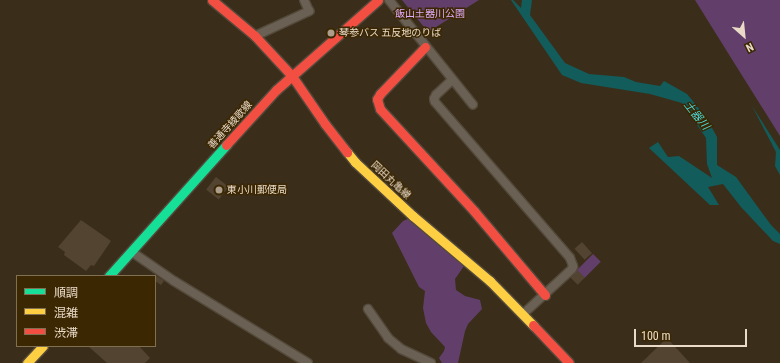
<!DOCTYPE html>
<meta charset="utf-8">
<style>
body{margin:0}
#map{position:relative;width:780px;height:363px;overflow:hidden;background:#3a2e1b;font-family:"Roboto Condensed","Noto Sans JP",sans-serif}
div>[style]{position:absolute}
.green>*{inset:0;background:#623f6b;transform-origin:0 0}
.water>*{inset:0;background:#125c5b}
.building>*{inset:0;background:#534331;transform-origin:0 0}
.roads{filter:drop-shadow(1px 0 #544a3c) drop-shadow(-1px 0 #544a3c) drop-shadow(0 1px #544a3c) drop-shadow(0 -1px #544a3c)}
.street>*{height:8px;margin:-4px;padding:0 4px;transform-origin:4px;border-radius:4px;background:#6a6154}
.fast>*{height:9px;margin:-4.5px;padding:0 4.5px;transform-origin:4.5px;border-radius:4.5px;background:#16e098}
.slow>*{height:9px;margin:-4.5px;padding:0 4.5px;transform-origin:4.5px;border-radius:4.5px;background:#ffcf43}
.jam>*{height:9px;margin:-4.5px;padding:0 4.5px;transform-origin:4.5px;border-radius:4.5px;background:#f24e42}
.dots>*{width:11px;height:11px;translate:-50% -50%;box-sizing:border-box;border:2px solid #3c2703;border-radius:50%}
span{translate:-50% -50%;white-space:nowrap;text-align:center;line-height:1.15;-webkit-text-stroke:3px #3c2703;paint-order:stroke}
.park-label{font-size:10px;color:#e1acfa}
.poi-label{font-size:10px;color:#e9dbc8}
.left{translate:0 -50%;text-align:left}
.street-label{font-size:10px;color:#e9dbc8}
.water-label{font-size:11px;color:#49dada;font-style:italic}
.legend{position:absolute;left:16px;top:275px;width:140px;height:72px;box-sizing:border-box;background:#3c2703;border:1px solid #816f52;margin:0;padding:5px 7px;list-style:none;font-size:12px;color:#e9dbc8}
.legend li{display:flex;align-items:center;gap:8px;height:20px}
.legend b{width:20px;border:1px solid #816f52}
.north{position:absolute;left:724px;top:16px;width:40px;height:40px;-webkit-text-stroke:3px #3c2703;paint-order:stroke;rotate:153deg;font-size:11px;font-weight:700;line-height:16px;text-align:center;color:#e9dbc8}
.north::after{content:'';display:block;margin:auto;width:14px;height:18px;background:#e9dbc8;clip-path:polygon(50% 0,100% 100%,50% 72%,0 100%)}
.scale{position:absolute;left:634px;top:329px;width:113px;height:18px;box-sizing:border-box;border:2px solid #e9dbc8;border-top:0;padding-left:5px;font-size:12px;line-height:14px;white-space:nowrap;color:#e9dbc8;-webkit-text-stroke:3px #3c2703;paint-order:stroke}
</style>
<div id="map">
<div class="green">
<i style="clip-path:polygon(402px 0,479px 0,428px 32px)"></i>
<i style="clip-path:polygon(695px 0,780px 0,780px 136px,733px 61px)"></i>
<i style="clip-path:polygon(410px 218px,464px 266px,455px 279px,456px 290px,465px 296px,480px 300px,482px 309px,468px 324px,465px 331px,458px 363px,442px 363px,439px 358px,444px 351px,445px 347px,431px 332px,426px 323px,423px 308px,425px 291px,419px 287px,392px 233px,403px 221px)"></i>
<i style="left:593px;top:254px;width:11px;height:23px;rotate:45deg"></i>
</div>
<div class="water">
<i style="clip-path:polygon(511px 0,513px 0,521px 8px,522px 0,532px 0,530px 15px,565px 63px,589px 74px,624px 77px,636px 82px,660px 86px,664px 81px,687px 94px,706px 117px,717px 137px,717px 165px,736px 177px,771px 225px,780px 234px,780px 244px,773px 241px,741px 207px,723px 184px,708px 187px,719px 205px,710px 205px,649px 148px,658px 142px,668px 157px,679px 156px,712px 178px,707px 164px,706px 138px,682px 103px,650px 94px,581px 83px,562px 75px)"></i>
<i style="clip-path:polygon(752px 106px,780px 150px,780px 175px,775px 166px,776px 152px)"></i>
</div>
<div class="building">
<i style="left:216px;top:177px;width:16px;height:16px;rotate:38deg"></i>
<i style="clip-path:polygon(81px 220px,111px 241px,94px 266px,91px 265px,86px 271px,64px 255px,65px 252px,58px 247px)"></i>
<i style="left:582px;top:242px;width:15px;height:10px;rotate:48deg"></i>
<i style="left:577px;top:270px;width:11px;height:10px;rotate:45deg"></i>
<i style="clip-path:polygon(155px 275px,164px 281px,161px 285px,155px 281px)"></i>
<i style="clip-path:polygon(667px 338px,690px 363px,641px 363px)"></i>
<i style="clip-path:polygon(88px 346px,139px 346px,150px 358px,145px 363px,107px 363px)"></i>
</div>
<div class="roads">
<div class="street">
<i style="left:389px;top:0;width:134px;rotate:51.3deg"></i>
<i style="left:255px;top:36px;width:60px;rotate:-24.8deg"></i>
<i style="left:309px;top:11px;width:12px;rotate:-114deg"></i>
<i style="left:452px;top:80px;width:22px;rotate:137deg"></i>
<i style="left:436px;top:95px;width:4px;rotate:117deg"></i>
<i style="left:434px;top:99px;width:3px;rotate:72deg"></i>
<i style="left:435px;top:102px;width:206px;rotate:49.1deg"></i>
<i style="left:570px;top:258px;width:9px;rotate:69deg"></i>
<i style="left:573px;top:266px;width:3px;rotate:108deg"></i>
<i style="left:572px;top:269px;width:67px;rotate:137.4deg"></i>
<i style="left:132px;top:252px;width:51px;rotate:34.6deg"></i>
<i style="left:174px;top:281px;width:157px;rotate:31.5deg"></i>
<i style="left:368px;top:309px;width:35px;rotate:55deg"></i>
<i style="left:388px;top:338px;width:17px;rotate:40deg"></i>
<i style="left:401px;top:349px;width:33px;rotate:25deg"></i>
</div>
<div class="fast">
<i style="left:109px;top:276px;width:176px;rotate:-48.2deg"></i>
</div>
<div class="slow">
<i style="left:347px;top:152px;width:13px;rotate:51deg"></i>
<i style="left:355px;top:162px;width:79px;rotate:43deg"></i>
<i style="left:413px;top:216px;width:101px;rotate:40.2deg"></i>
<i style="left:490px;top:281px;width:62px;rotate:45.7deg"></i>
<i style="left:27px;top:363px;width:23px;rotate:-47deg"></i>
</div>
<div class="jam">
<i style="left:212px;top:0;width:56px;rotate:39.9deg"></i>
<i style="left:255px;top:36px;width:54px;rotate:47.2deg"></i>
<i style="left:292px;top:76px;width:58px;rotate:55.5deg"></i>
<i style="left:325px;top:124px;width:36px;rotate:52deg"></i>
<i style="left:425px;top:47px;width:65px;rotate:133.8deg"></i>
<i style="left:380px;top:94px;width:6px;rotate:121deg"></i>
<i style="left:377px;top:99px;width:10px;rotate:73deg"></i>
<i style="left:380px;top:109px;width:139px;rotate:47.3deg"></i>
<i style="left:474px;top:211px;width:110px;rotate:49.8deg"></i>
<i style="left:226px;top:145px;width:74px;rotate:-47.7deg"></i>
<i style="left:276px;top:90px;width:136px;rotate:-41.4deg"></i>
<i style="left:533px;top:325px;width:52px;rotate:46.5deg"></i>
</div>
</div>
<div class="dots">
<i style="left:331px;top:33px;background:#ac9e8b"></i>
<i style="left:219px;top:190px;background:#ac9e8b"></i>
</div>
<div class="park-label">
<span style="left:430px;top:14px">飯山土器川公園</span>
</div>
<div class="poi-label">
<span class="left" style="left:339px;top:33px">琴参バス 五反地のりば</span>
<span class="left" style="left:227px;top:190px">東小川郵便局</span>
</div>
<div class="street-label">
<span style="left:230px;top:125px;rotate:-48deg">善通寺綾歌線</span>
<span style="left:391px;top:180px;rotate:43deg">岡田丸亀線</span>
</div>
<div class="water-label">
<span style="left:696px;top:116px;rotate:51deg">土器川</span>
</div>
<ul class="legend">
<li><b style="height:5px;background:#16e098"></b>順調</li>
<li><b style="height:5px;background:#ffcf43"></b>混雑</li>
<li><b style="height:5px;background:#f24e42"></b>渋滞</li>
</ul>
<div class="north">N</div>
<div class="scale">100 m</div>
</div>
